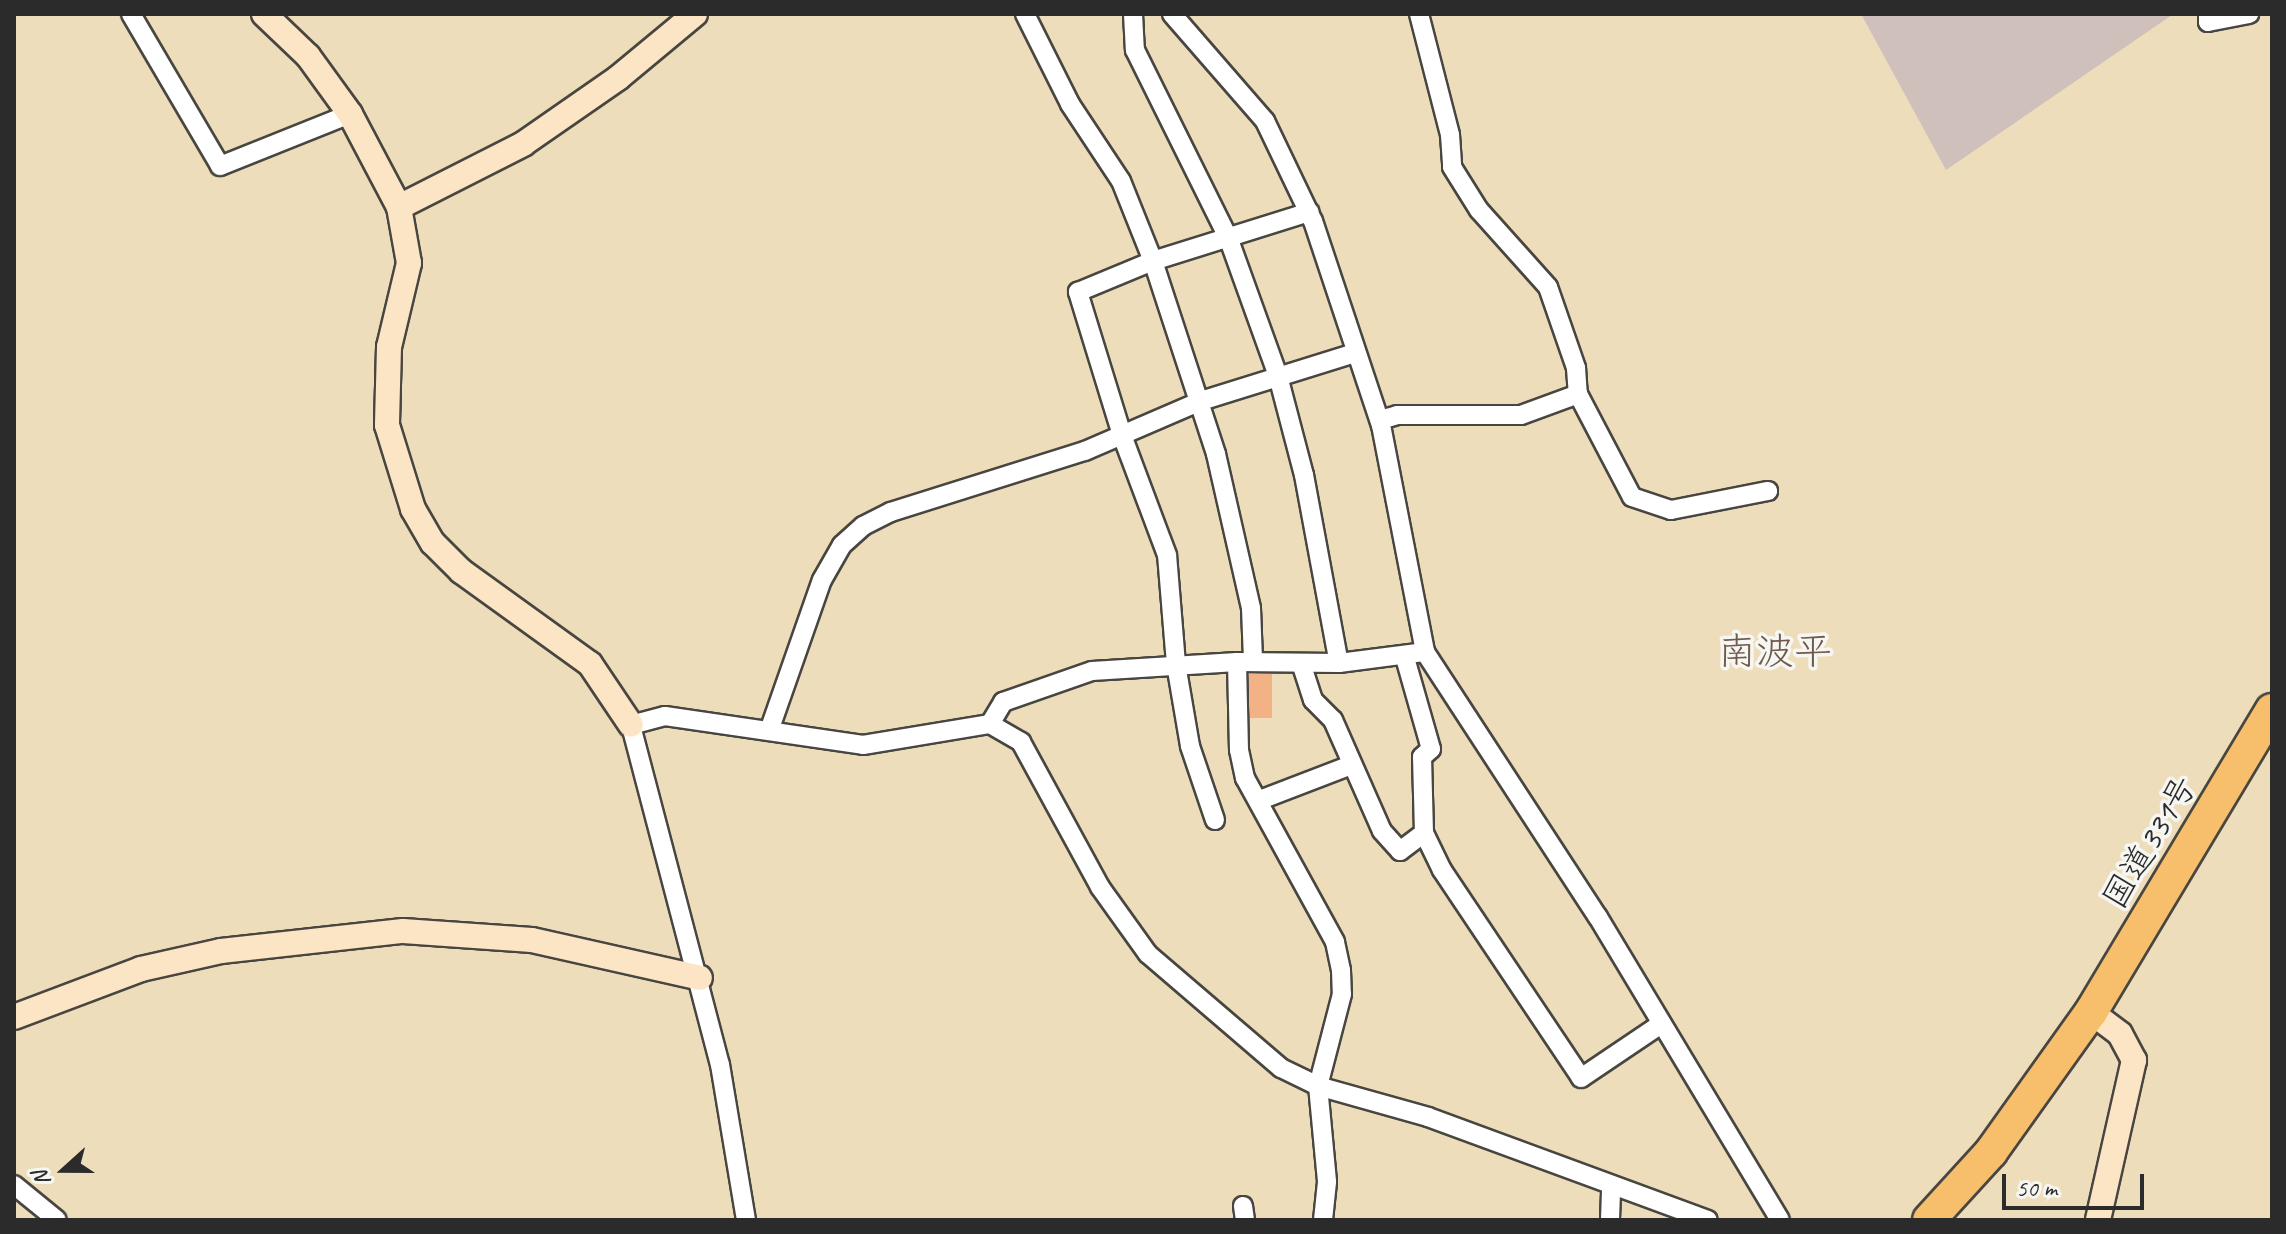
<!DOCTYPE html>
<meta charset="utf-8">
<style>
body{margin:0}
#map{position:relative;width:2286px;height:1234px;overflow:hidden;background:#eeddba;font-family:Caveat,"Klee One",sans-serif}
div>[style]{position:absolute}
.industrial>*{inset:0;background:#d0c0bc}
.building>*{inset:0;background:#f2b286;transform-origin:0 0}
.roads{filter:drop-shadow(2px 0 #484640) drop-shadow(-2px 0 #484640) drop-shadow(0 2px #484640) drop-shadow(0 -2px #484640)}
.street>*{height:18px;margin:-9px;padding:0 9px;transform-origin:9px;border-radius:9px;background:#fff}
.secondary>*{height:24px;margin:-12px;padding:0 12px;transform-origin:12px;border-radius:12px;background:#fce5c4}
.highway>*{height:32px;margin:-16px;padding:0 16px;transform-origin:16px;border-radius:16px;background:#f7bf6c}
span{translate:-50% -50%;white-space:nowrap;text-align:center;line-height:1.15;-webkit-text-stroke:7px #f6f6f2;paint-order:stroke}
.street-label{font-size:34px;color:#2b2b2b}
.quarter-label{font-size:38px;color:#715a4b}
.frame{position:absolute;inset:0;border:16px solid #2b2b2b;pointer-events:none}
.north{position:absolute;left:24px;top:1130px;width:80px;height:80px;-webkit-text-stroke:6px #f6f6f2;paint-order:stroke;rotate:249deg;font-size:22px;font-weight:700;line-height:32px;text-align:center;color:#2b2b2b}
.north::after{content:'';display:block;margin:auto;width:28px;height:36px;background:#2b2b2b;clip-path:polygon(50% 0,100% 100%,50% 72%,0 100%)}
.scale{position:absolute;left:2002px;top:1174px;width:142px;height:36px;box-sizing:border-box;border:4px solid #2b2b2b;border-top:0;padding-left:10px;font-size:24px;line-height:28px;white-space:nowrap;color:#2b2b2b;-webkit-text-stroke:6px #f6f6f2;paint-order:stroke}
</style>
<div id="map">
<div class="industrial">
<i style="clip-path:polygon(1861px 14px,2171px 14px,2172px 15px,1946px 170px)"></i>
</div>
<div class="building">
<i style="left:1249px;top:674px;width:23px;height:44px"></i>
</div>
<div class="roads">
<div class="street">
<i style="left:131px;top:14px;width:176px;rotate:59.6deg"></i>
<i style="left:220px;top:166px;width:140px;rotate:-21.8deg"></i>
<i style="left:1025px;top:14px;width:101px;rotate:63.4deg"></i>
<i style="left:1070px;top:104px;width:92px;rotate:56.5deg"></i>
<i style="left:1121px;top:181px;width:86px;rotate:68.2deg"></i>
<i style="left:1153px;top:261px;width:203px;rotate:71.9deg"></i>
<i style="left:1216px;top:454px;width:158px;rotate:77.2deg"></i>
<i style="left:1251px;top:608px;width:53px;rotate:87.8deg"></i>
<i style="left:1133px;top:14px;width:36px;rotate:87deg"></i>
<i style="left:1135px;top:50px;width:209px;rotate:63.6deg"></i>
<i style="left:1228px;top:237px;width:148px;rotate:70.2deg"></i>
<i style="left:1278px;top:376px;width:102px;rotate:75.3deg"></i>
<i style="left:1304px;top:475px;width:191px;rotate:79.5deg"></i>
<i style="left:1172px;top:14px;width:142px;rotate:49deg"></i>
<i style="left:1265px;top:121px;width:111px;rotate:64.4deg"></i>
<i style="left:1313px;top:221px;width:215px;rotate:71.6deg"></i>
<i style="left:1381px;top:425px;width:231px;rotate:79deg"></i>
<i style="left:1425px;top:652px;width:316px;rotate:56.9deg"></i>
<i style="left:1598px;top:917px;width:353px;rotate:59deg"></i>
<i style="left:1419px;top:14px;width:125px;rotate:75.6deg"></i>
<i style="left:1450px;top:135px;width:32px;rotate:86deg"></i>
<i style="left:1452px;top:167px;width:51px;rotate:57.9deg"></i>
<i style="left:1479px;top:210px;width:103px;rotate:48.1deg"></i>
<i style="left:1548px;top:287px;width:86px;rotate:70.9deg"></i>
<i style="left:1576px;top:368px;width:26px;rotate:86deg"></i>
<i style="left:1578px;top:394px;width:116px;rotate:62.3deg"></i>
<i style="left:1632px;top:497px;width:41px;rotate:18.4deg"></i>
<i style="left:1671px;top:510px;width:99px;rotate:-11.1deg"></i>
<i style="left:2208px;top:14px;width:8px;rotate:90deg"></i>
<i style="left:2208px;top:22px;width:42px;rotate:-11deg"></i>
<i style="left:1380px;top:420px;width:18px;rotate:-16deg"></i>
<i style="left:1397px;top:415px;width:124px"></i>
<i style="left:1521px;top:415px;width:61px;rotate:-20.2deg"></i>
<i style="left:1237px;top:662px;width:88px;rotate:88.7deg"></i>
<i style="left:1239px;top:750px;width:29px;rotate:78deg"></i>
<i style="left:1245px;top:778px;width:187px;rotate:61.2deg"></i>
<i style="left:1335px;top:942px;width:29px;rotate:78deg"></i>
<i style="left:1341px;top:970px;width:24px;rotate:88deg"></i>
<i style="left:1342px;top:994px;width:95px;rotate:104.6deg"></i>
<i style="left:1318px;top:1086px;width:96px;rotate:84.6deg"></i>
<i style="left:1327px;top:1182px;width:38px;rotate:96deg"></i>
<i style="left:1301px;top:663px;width:39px;rotate:72deg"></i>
<i style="left:1313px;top:700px;width:28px;rotate:45deg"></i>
<i style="left:1333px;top:720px;width:121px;rotate:66.2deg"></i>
<i style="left:1382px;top:831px;width:27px;rotate:48deg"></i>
<i style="left:1400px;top:851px;width:30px;rotate:-37deg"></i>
<i style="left:1424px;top:833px;width:76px;rotate:-91.5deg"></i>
<i style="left:1422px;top:757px;width:12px;rotate:-42deg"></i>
<i style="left:1431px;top:749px;width:95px;rotate:-105.9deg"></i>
<i style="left:990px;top:724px;width:26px;rotate:-59deg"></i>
<i style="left:1003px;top:702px;width:94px;rotate:-19.2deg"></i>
<i style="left:1092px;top:671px;width:145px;rotate:-3.6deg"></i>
<i style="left:1237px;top:662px;width:102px;rotate:0.6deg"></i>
<i style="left:1339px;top:663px;width:87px;rotate:-7.3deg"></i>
<i style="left:769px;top:731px;width:160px;rotate:-70.7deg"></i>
<i style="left:822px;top:580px;width:40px;rotate:-60.3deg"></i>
<i style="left:842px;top:545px;width:28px;rotate:-42deg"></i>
<i style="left:863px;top:526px;width:31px;rotate:-27deg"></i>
<i style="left:891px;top:512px;width:203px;rotate:-17.5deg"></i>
<i style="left:1085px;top:451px;width:126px;rotate:-23.3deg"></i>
<i style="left:1201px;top:401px;width:161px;rotate:-17.3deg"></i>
<i style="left:1260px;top:800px;width:97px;rotate:-21deg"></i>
<i style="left:1215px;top:820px;width:78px;rotate:-108.7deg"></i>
<i style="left:1190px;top:746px;width:83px;rotate:-99.7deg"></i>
<i style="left:1176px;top:664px;width:109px;rotate:-94.7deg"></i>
<i style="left:1167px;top:555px;width:128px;rotate:-110.6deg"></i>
<i style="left:1122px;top:435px;width:150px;rotate:-107.1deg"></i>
<i style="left:1078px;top:292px;width:81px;rotate:-22.5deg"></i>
<i style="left:1153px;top:261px;width:164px;rotate:-17.4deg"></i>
<i style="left:1424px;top:833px;width:41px;rotate:64.1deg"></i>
<i style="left:1442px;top:870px;width:250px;rotate:56.2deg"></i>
<i style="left:1581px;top:1078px;width:97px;rotate:-34deg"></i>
<i style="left:14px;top:1185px;width:55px;rotate:39.1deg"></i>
<i style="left:1243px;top:1206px;width:14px;rotate:82deg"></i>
<i style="left:746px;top:1220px;width:157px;rotate:-99.5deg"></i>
<i style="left:720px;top:1065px;width:351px;rotate:-104.7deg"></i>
<i style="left:631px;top:725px;width:35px;rotate:-15deg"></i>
<i style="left:665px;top:716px;width:200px;rotate:8.3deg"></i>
<i style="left:863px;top:745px;width:129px;rotate:-9.4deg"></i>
<i style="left:990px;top:724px;width:36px;rotate:30deg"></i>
<i style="left:1021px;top:742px;width:165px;rotate:61.4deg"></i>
<i style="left:1100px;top:887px;width:82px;rotate:54.4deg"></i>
<i style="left:1148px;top:954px;width:175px;rotate:40.6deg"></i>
<i style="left:1281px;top:1068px;width:41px;rotate:25.9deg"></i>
<i style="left:1318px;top:1086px;width:114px;rotate:15.7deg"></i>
<i style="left:1428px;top:1117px;width:298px;rotate:20.2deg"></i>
<i style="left:1610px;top:1220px;width:35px;rotate:-88deg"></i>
</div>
<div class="secondary">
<i style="left:264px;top:14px;width:61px;rotate:43.7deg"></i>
<i style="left:308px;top:56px;width:72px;rotate:54.1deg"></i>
<i style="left:350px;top:114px;width:105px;rotate:62.2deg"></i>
<i style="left:399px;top:207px;width:57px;rotate:79.9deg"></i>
<i style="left:409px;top:263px;width:86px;rotate:103.4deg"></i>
<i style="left:389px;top:347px;width:78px;rotate:91.5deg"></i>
<i style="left:387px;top:425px;width:88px;rotate:72.8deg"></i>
<i style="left:413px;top:509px;width:39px;rotate:60deg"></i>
<i style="left:433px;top:543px;width:40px;rotate:45deg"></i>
<i style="left:461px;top:571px;width:159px;rotate:35.8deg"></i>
<i style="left:590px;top:664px;width:73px;rotate:56.1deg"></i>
<i style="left:399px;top:207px;width:139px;rotate:-26.9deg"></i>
<i style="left:523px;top:144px;width:116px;rotate:-34.8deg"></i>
<i style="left:618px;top:78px;width:100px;rotate:-39.7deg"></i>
<i style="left:2091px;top:1012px;width:36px;rotate:37deg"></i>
<i style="left:2120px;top:1034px;width:30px;rotate:62deg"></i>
<i style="left:2134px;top:1060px;width:164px;rotate:102.7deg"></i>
<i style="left:14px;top:1017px;width:136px;rotate:-20.7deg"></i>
<i style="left:141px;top:969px;width:82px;rotate:-12.7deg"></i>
<i style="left:221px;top:951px;width:183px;rotate:-6.3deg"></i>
<i style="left:403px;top:931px;width:129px;rotate:4deg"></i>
<i style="left:532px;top:940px;width:172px;rotate:12.7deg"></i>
</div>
<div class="highway">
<i style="left:1929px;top:1220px;width:92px;rotate:-47.6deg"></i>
<i style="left:1991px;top:1152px;width:172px;rotate:-54.5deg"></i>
<i style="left:2091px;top:1012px;width:352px;rotate:-59.1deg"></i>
</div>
</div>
<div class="street-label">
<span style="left:2149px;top:842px;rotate:-59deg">国道331号</span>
</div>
<div class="quarter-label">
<span style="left:1775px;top:652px">南波平</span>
</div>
<div class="frame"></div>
<div class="north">N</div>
<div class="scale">50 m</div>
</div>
